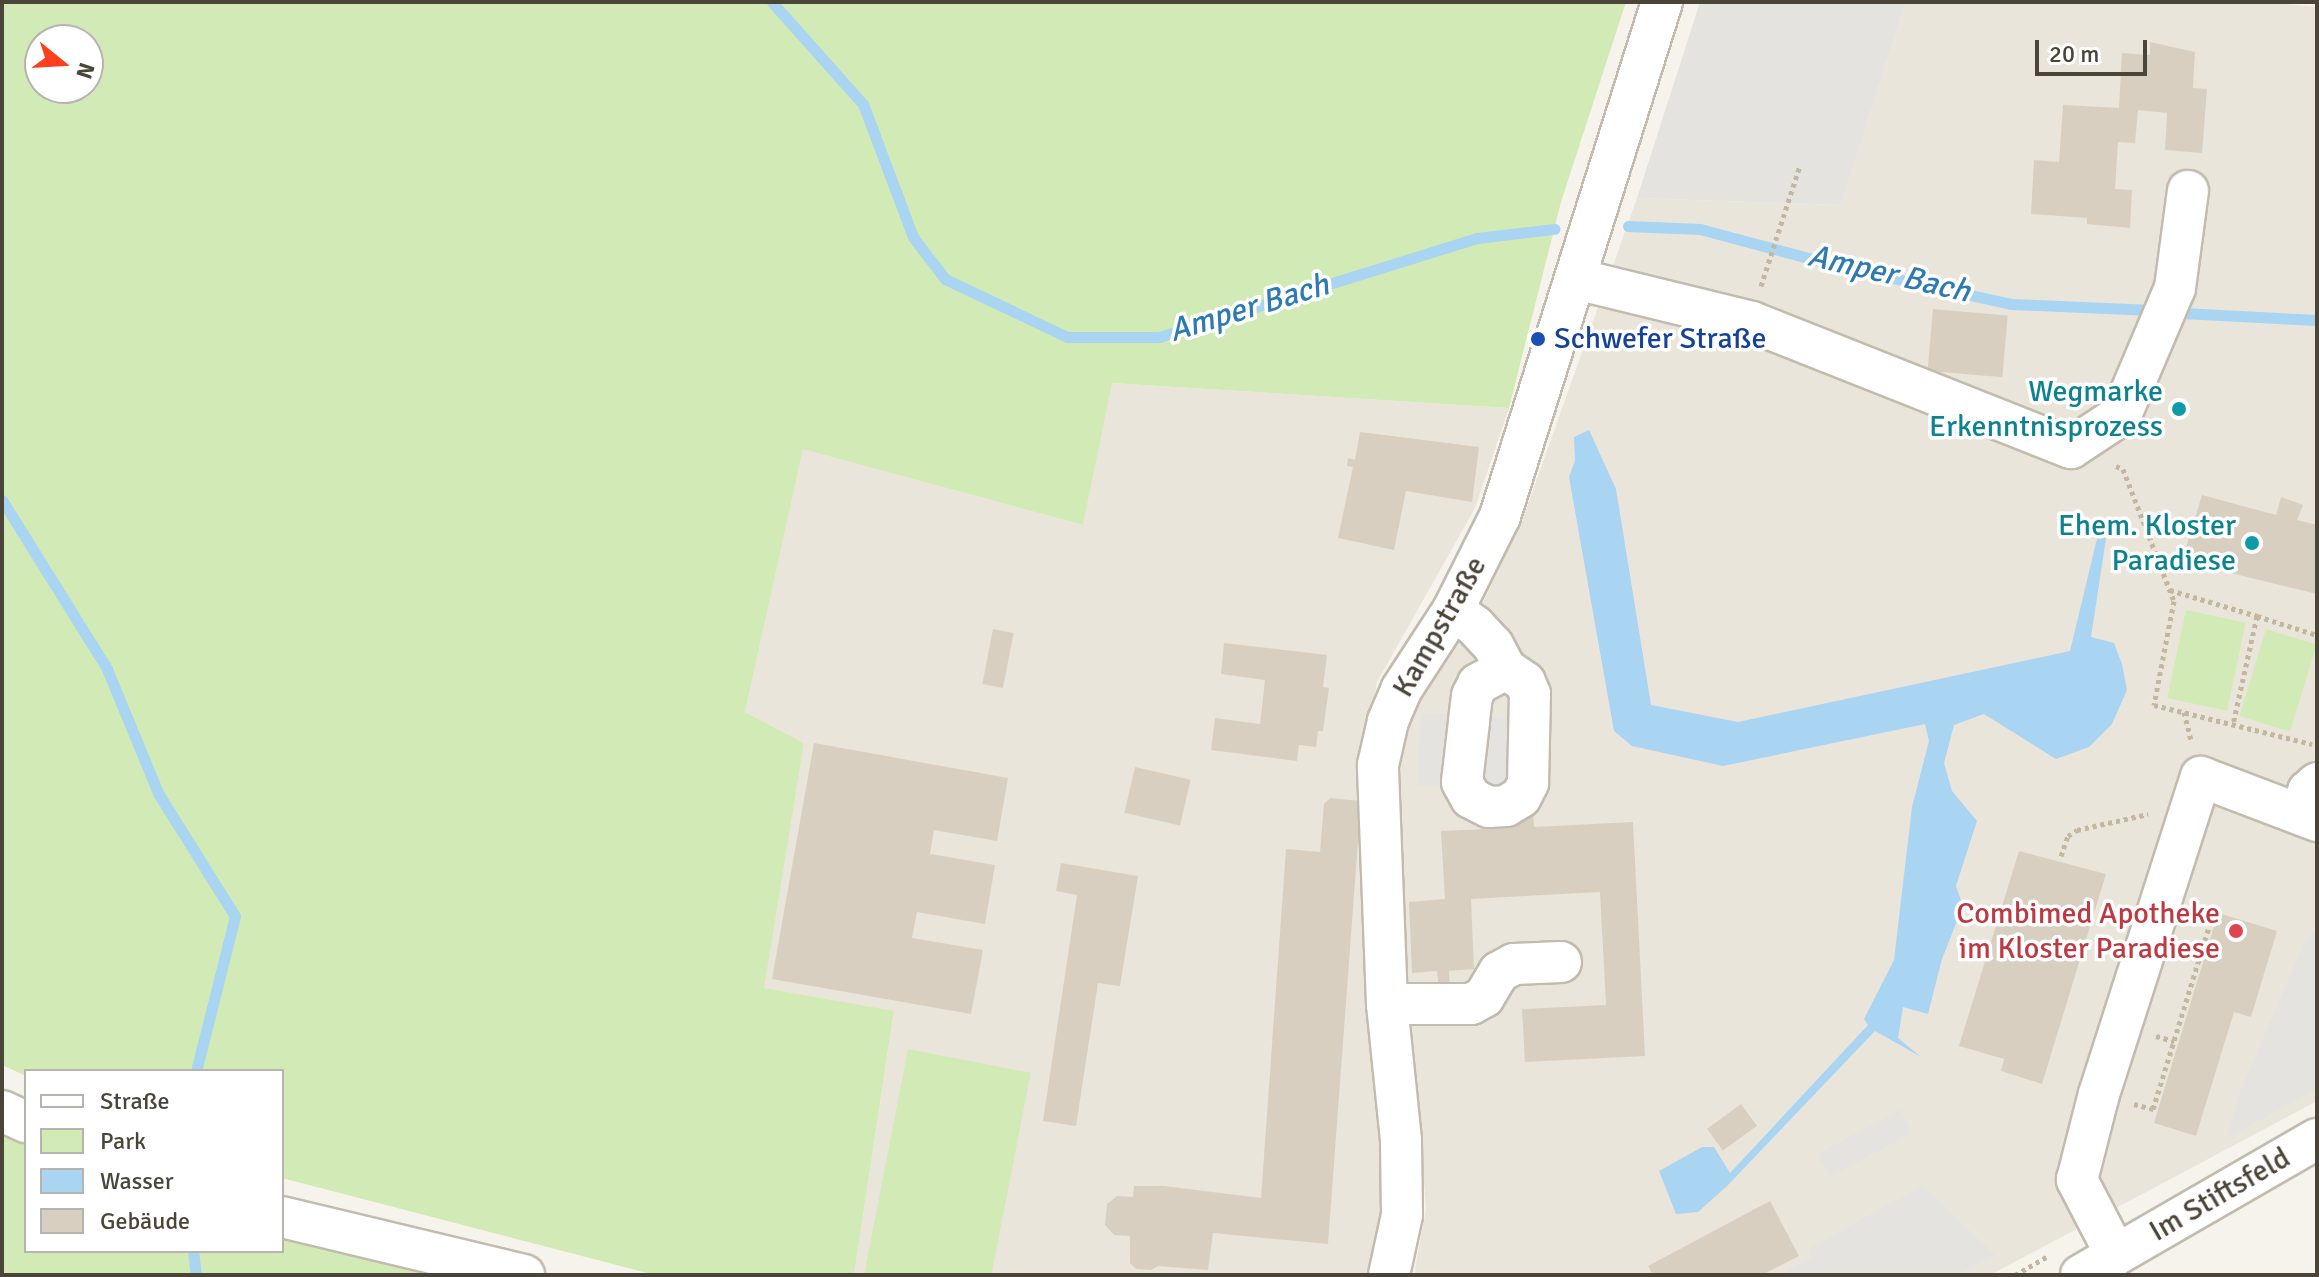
<!DOCTYPE html>
<meta charset="utf-8">
<style>
body{margin:0}
#map{position:relative;width:2319px;height:1277px;overflow:hidden;background:#f6f3ec;font-family:Signika,sans-serif}
div>[style]{position:absolute}
.residential>*{inset:0;background:#eae5da}
.green>*{inset:0;background:#d2eab5;transform-origin:0 0}
.parking>*{inset:0;background:#e5e3e0;transform-origin:0 0}
.water>*{inset:0;background:#a9d4f2}
.stream>*{height:11px;margin:-5.5px;padding:0 5.5px;transform-origin:5.5px;border-radius:5.5px;background:#a9d4f2}
.building>*{inset:0;background:#d8cfc1;transform-origin:0 0}
.path>*{height:5px;margin-top:-2.5px;transform-origin:0;background:repeating-linear-gradient(90deg,#c4b79f 0 4px,transparent 0 8px)}
.roads{filter:drop-shadow(2px 0 #c2bbae) drop-shadow(-2px 0 #c2bbae) drop-shadow(0 2px #c2bbae) drop-shadow(0 -2px #c2bbae)}
.minor>*{height:40px;margin:-20px;padding:0 20px;transform-origin:20px;border-radius:20px;background:#fff}
.dots>*{width:22px;height:22px;translate:-50% -50%;box-sizing:border-box;border:4px solid #fff;border-radius:50%}
span{translate:-50% -50%;white-space:nowrap;text-align:center;line-height:1.15;-webkit-text-stroke:7px #fff;paint-order:stroke}
.transit-label{font-size:30px;color:#164399}
.left{translate:0 -50%;text-align:left}
.culture-label{font-size:30px;color:#0d838f}
.right{translate:-100% -50%;text-align:right}
.street-label{font-size:30px;color:#4b4439}
.health-label{font-size:30px;color:#be3a42}
.water-label{font-size:32px;color:#2e7ab2;font-style:italic}
.frame{position:absolute;inset:0;border:4px solid #4b4439;pointer-events:none}
.legend{position:absolute;left:24px;top:1069px;width:260px;height:184px;box-sizing:border-box;background:#fff;border:2px solid #b7b4b0;margin:0;padding:10px 14px;list-style:none;font-size:24px;color:#4b4439}
.legend li{display:flex;align-items:center;gap:16px;height:40px}
.legend b{width:40px;border:2px solid #b7b4b0}
.north{position:absolute;left:24px;top:24px;width:80px;height:80px;box-sizing:border-box;background:#fff;border:2px solid #b7b4b0;border-radius:50%;rotate:108deg;font-size:22px;font-weight:700;line-height:32px;text-align:center;color:#4b4439}
.north::after{content:'';display:block;margin:auto;width:28px;height:36px;background:#fc3f1d;clip-path:polygon(50% 0,100% 100%,50% 72%,0 100%)}
.scale{position:absolute;left:2035px;top:40px;width:112px;height:36px;box-sizing:border-box;border:4px solid #4b4439;border-top:0;padding-left:10px;font-size:24px;line-height:28px;white-space:nowrap;color:#4b4439;-webkit-text-stroke:6px #fff;paint-order:stroke}
</style>
<div id="map">
<div class="residential">
<i style="clip-path:polygon(1906px 2px,2267px 2px,2317px 7px,2317px 1101px,1990px 1275px,1414px 1275px,1426px 1209px,1421px 1136px,1402px 983px,1395px 770px,1405px 730px,1416px 701px,1478px 613px,1522px 521px,1637px 198px,1841px 205px)"></i>
<i style="clip-path:polygon(1111px 383px,1509px 408px,1475px 508px,1377px 682px,1361px 768px,1388px 1210px,1373px 1275px,854px 1275px,894px 1012px,763px 988px,804px 743px,745px 712px,803px 448px,1083px 525px)"></i>
</div>
<div class="green">
<i style="clip-path:polygon(evenodd,2px 2px,1626px 2px,1561px 202px,1509px 408px,1112px 383px,1083px 525px,803px 449px,745px 712px,804px 743px,764px 988px,894px 1011px,854px 1275px,655px 1275px,282px 1178px,282px 1071px,26px 1071px,26px 1076px,2px 1065px,2px 2px,40px 40px,88px 40px,88px 88px,40px 88px,40px 40px)"></i>
<i style="left:2186px;top:610px;width:61px;height:90px;rotate:12deg"></i>
<i style="left:2266px;top:629px;width:53px;height:91px;rotate:17deg"></i>
<i style="left:908px;top:1049px;width:125px;height:230px;rotate:11deg"></i>
<i style="clip-path:polygon(2px 1136px,26px 1145px,26px 1251px,282px 1251px,282px 1233px,467px 1275px,2px 1275px)"></i>
</div>
<div class="parking">
<i style="clip-path:polygon(1700px 2px,1906px 2px,1841px 205px,1637px 198px)"></i>
<i style="left:1421px;top:713px;width:89px;height:73px;rotate:3deg"></i>
<i style="clip-path:polygon(2317px 927px,2317px 1089px,2227px 1138px,2239px 1094px,2303px 945px)"></i>
<i style="left:1900px;top:1110px;width:26px;height:93px;rotate:62deg"></i>
<i style="clip-path:polygon(1923px 1185px,1995px 1255px,1957px 1275px,1788px 1275px,1786px 1271px,1812px 1257px,1808px 1249px)"></i>
</div>
<div class="water">
<i style="clip-path:polygon(1589px 430px,1616px 489px,1651px 705px,1738px 722px,2070px 651px,2102px 518px,2109px 519px,2091px 637px,2114px 643px,2122px 664px,2127px 690px,2112px 724px,2089px 747px,2056px 759px,1984px 714px,1954px 725px,1944px 763px,1952px 791px,1977px 821px,1956px 886px,1963px 906px,1942px 959px,1928px 1014px,1903px 1007px,1898px 1038px,1921px 1057px,1875px 1031px,1727px 1186px,1698px 1212px,1676px 1214px,1659px 1171px,1702px 1147px,1714px 1147px,1730px 1173px,1868px 1025px,1864px 1019px,1894px 960px,1912px 807px,1929px 741px,1925px 724px,1723px 766px,1632px 746px,1614px 731px,1569px 477px,1575px 461px,1574px 437px)"></i>
</div>
<div class="stream">
<i style="left:772px;top:2px;width:137px;rotate:48.3deg"></i>
<i style="left:863px;top:104px;width:142px;rotate:69.4deg"></i>
<i style="left:913px;top:237px;width:53px;rotate:52.7deg"></i>
<i style="left:945px;top:279px;width:135px;rotate:25.4deg"></i>
<i style="left:1067px;top:337px;width:92px"></i>
<i style="left:1159px;top:337px;width:333px;rotate:-17.3deg"></i>
<i style="left:1477px;top:238px;width:78px;rotate:-6.7deg"></i>
<i style="left:1628px;top:226px;width:72px;rotate:2.4deg"></i>
<i style="left:1700px;top:229px;width:139px;rotate:15deg"></i>
<i style="left:1834px;top:265px;width:182px;rotate:12.4deg"></i>
<i style="left:2012px;top:304px;width:140px;rotate:2.5deg"></i>
<i style="left:2182px;top:313px;width:135px;rotate:3deg"></i>
<i style="left:2px;top:500px;width:199px;rotate:58.1deg"></i>
<i style="left:107px;top:669px;width:134px;rotate:67.6deg"></i>
<i style="left:158px;top:793px;width:145px;rotate:58deg"></i>
<i style="left:235px;top:916px;width:160px;rotate:104.1deg"></i>
<i style="left:193px;top:1251px;width:24px;rotate:83deg"></i>
</div>
<div class="building">
<i style="clip-path:polygon(2150px 42px,2195px 52px,2193px 88px,2207px 89px,2202px 153px,2165px 150px,2167px 113px,2138px 110px,2135px 143px,2118px 142px,2115px 189px,2132px 190px,2130px 228px,2087px 224px,2087px 218px,2031px 214px,2034px 160px,2059px 162px,2063px 105px,2119px 108px,2122px 53px,2150px 55px)"></i>
<i style="left:1933px;top:309px;width:75px;height:62px;rotate:5deg"></i>
<i style="clip-path:polygon(1360px 432px,1479px 447px,1472px 502px,1406px 491px,1394px 550px,1338px 538px,1353px 467px,1347px 466px,1348px 458px,1355px 460px)"></i>
<i style="clip-path:polygon(2202px 495px,2276px 515px,2281px 497px,2303px 505px,2297px 520px,2317px 525px,2317px 594px,2182px 561px)"></i>
<i style="left:993px;top:629px;width:21px;height:56px;rotate:11deg"></i>
<i style="clip-path:polygon(1224px 643px,1327px 655px,1323px 687px,1329px 688px,1323px 731px,1318px 731px,1316px 747px,1299px 745px,1297px 761px,1211px 750px,1215px 718px,1260px 724px,1265px 680px,1221px 674px)"></i>
<i style="clip-path:polygon(814px 743px,1008px 778px,997px 841px,934px 830px,930px 854px,995px 865px,985px 924px,917px 912px,912px 938px,983px 950px,971px 1014px,772px 979px)"></i>
<i style="left:1135px;top:767px;width:57px;height:47px;rotate:13deg"></i>
<i style="clip-path:polygon(1330px 798px,1361px 801px,1328px 1244px,1213px 1233px,1208px 1270px,1158px 1266px,1151px 1270px,1136px 1269px,1130px 1263px,1130px 1236px,1114px 1235px,1105px 1225px,1107px 1204px,1117px 1196px,1133px 1197px,1134px 1186px,1164px 1186px,1261px 1198px,1286px 849px,1320px 852px,1324px 804px)"></i>
<i style="clip-path:polygon(1533px 812px,1534px 827px,1633px 822px,1645px 1056px,1525px 1062px,1522px 1009px,1606px 1005px,1600px 892px,1471px 899px,1474px 969px,1449px 971px,1450px 990px,1439px 991px,1437px 971px,1412px 973px,1409px 902px,1445px 899px,1441px 831px,1509px 828px,1508px 813px)"></i>
<i style="clip-path:polygon(2019px 851px,2106px 874px,2042px 1084px,2001px 1071px,2004px 1059px,1959px 1046px)"></i>
<i style="clip-path:polygon(1061px 863px,1138px 876px,1120px 986px,1098px 983px,1076px 1126px,1043px 1121px,1077px 895px,1056px 891px)"></i>
<i style="clip-path:polygon(2218px 913px,2277px 931px,2251px 1017px,2234px 1012px,2196px 1136px,2154px 1123px)"></i>
<i style="left:1741px;top:1104px;width:27px;height:42px;rotate:54deg"></i>
<i style="clip-path:polygon(1770px 1201px,1799px 1256px,1762px 1275px,1653px 1275px,1648px 1266px)"></i>
</div>
<div class="path">
<i style="left:1761px;top:286px;width:127px;rotate:-72.1deg"></i>
<i style="left:2116px;top:466px;width:8px;rotate:23deg"></i>
<i style="left:2123px;top:469px;width:142px;rotate:68.9deg"></i>
<i style="left:2174px;top:601px;width:106px;rotate:100.9deg"></i>
<i style="left:2154px;top:705px;width:163px;rotate:13.9deg"></i>
<i style="left:2170px;top:590px;width:91px;rotate:16.6deg"></i>
<i style="left:2257px;top:616px;width:111px;rotate:102.5deg"></i>
<i style="left:2257px;top:616px;width:63px;rotate:17.6deg"></i>
<i style="left:2184px;top:712px;width:30px;rotate:76deg"></i>
<i style="left:2061px;top:856px;width:21px;rotate:-71deg"></i>
<i style="left:2068px;top:836px;width:11px;rotate:-34deg"></i>
<i style="left:2077px;top:830px;width:73px;rotate:-12.7deg"></i>
<i style="left:2156px;top:1036px;width:19px;rotate:16deg"></i>
<i style="left:2134px;top:1104px;width:20px;rotate:15deg"></i>
<i style="left:2153px;top:1109px;width:214px;rotate:-72.9deg"></i>
<i style="left:2015px;top:1275px;width:38px;rotate:-30deg"></i>
</div>
<div class="roads">
<div class="minor">
<i style="left:1576px;top:279px;width:181px;rotate:13.7deg"></i>
<i style="left:1752px;top:322px;width:343px;rotate:21.6deg"></i>
<i style="left:2071px;top:448px;width:60px;rotate:-33.4deg"></i>
<i style="left:2121px;top:415px;width:138px;rotate:-67deg"></i>
<i style="left:2175px;top:288px;width:98px;rotate:-82.4deg"></i>
<i style="left:1453px;top:610px;width:27px;rotate:36deg"></i>
<i style="left:1475px;top:626px;width:26px;rotate:47deg"></i>
<i style="left:1493px;top:645px;width:27px;rotate:62deg"></i>
<i style="left:1506px;top:669px;width:32px;rotate:152deg"></i>
<i style="left:1478px;top:684px;width:13px;rotate:117deg"></i>
<i style="left:1472px;top:696px;width:26px;rotate:97deg"></i>
<i style="left:1469px;top:722px;width:60px;rotate:96.7deg"></i>
<i style="left:1462px;top:782px;width:18px;rotate:61deg"></i>
<i style="left:1471px;top:798px;width:20px;rotate:27deg"></i>
<i style="left:1489px;top:807px;width:17px;rotate:-3deg"></i>
<i style="left:1506px;top:806px;width:17px;rotate:-31deg"></i>
<i style="left:1521px;top:797px;width:16px;rotate:-63deg"></i>
<i style="left:1528px;top:783px;width:89px;rotate:-88.7deg"></i>
<i style="left:1530px;top:694px;width:13px;rotate:-113deg"></i>
<i style="left:1525px;top:682px;width:23px;rotate:-146deg"></i>
<i style="left:2317px;top:783px;width:12px;rotate:138deg"></i>
<i style="left:2308px;top:791px;width:22px;rotate:66deg"></i>
<i style="left:1387px;top:1004px;width:84px"></i>
<i style="left:1471px;top:1004px;width:15px;rotate:-28deg"></i>
<i style="left:1484px;top:997px;width:29px;rotate:-59deg"></i>
<i style="left:1499px;top:972px;width:17px;rotate:-28deg"></i>
<i style="left:1514px;top:964px;width:47px;rotate:-2.4deg"></i>
<i style="left:2px;top:1111px;width:26px;rotate:25deg"></i>
<i style="left:282px;top:1217px;width:249px;rotate:13.5deg"></i>
<i style="left:2116px;top:1255px;width:85px;rotate:-117.5deg"></i>
<i style="left:2077px;top:1180px;width:89px;rotate:-75.7deg"></i>
<i style="left:2099px;top:1094px;width:333px;rotate:-72.2deg"></i>
<i style="left:2201px;top:777px;width:124px;rotate:20.8deg"></i>
<i style="left:1389px;top:1275px;width:61px;rotate:-77.8deg"></i>
<i style="left:1402px;top:1215px;width:75px;rotate:-90.8deg"></i>
<i style="left:1401px;top:1140px;width:137px;rotate:-95.9deg"></i>
<i style="left:1387px;top:1004px;width:239px;rotate:-92.2deg"></i>
<i style="left:1378px;top:765px;width:45px;rotate:-77.2deg"></i>
<i style="left:1388px;top:721px;width:34px;rotate:-67deg"></i>
<i style="left:1401px;top:690px;width:95px;rotate:-57deg"></i>
<i style="left:1453px;top:610px;width:105px;rotate:-63.4deg"></i>
<i style="left:1500px;top:516px;width:539px;rotate:-72.51deg"></i>
<i style="left:2081px;top:1275px;width:272px;rotate:-30deg"></i>
</div>
</div>
<div class="dots">
<i style="left:1538px;top:339px;background:#1a4fb4"></i>
<i style="left:2179px;top:409px;background:#0f9aa8"></i>
<i style="left:2252px;top:543px;background:#0f9aa8"></i>
<i style="left:2236px;top:931px;background:#e0444e"></i>
</div>
<div class="transit-label">
<span class="left" style="left:1554px;top:339px">Schwefer Straße</span>
</div>
<div class="culture-label">
<span class="right" style="left:2163px;top:409px">Wegmarke<br>Erkenntnisprozess</span>
<span class="right" style="left:2236px;top:543px">Ehem. Kloster<br>Paradiese</span>
</div>
<div class="street-label">
<span style="left:1440px;top:627px;rotate:-60deg">Kampstraße</span>
<span style="left:2220px;top:1195px;rotate:-30deg">Im Stiftsfeld</span>
</div>
<div class="health-label">
<span class="right" style="left:2220px;top:931px">Combimed Apotheke<br>im Kloster Paradiese</span>
</div>
<div class="water-label">
<span style="left:1889px;top:274px;rotate:13deg">Amper Bach</span>
<span style="left:1249px;top:308px;rotate:-17deg">Amper Bach</span>
</div>
<div class="frame"></div>
<ul class="legend">
<li><b style="height:10px;background:#fff"></b>Straße</li>
<li><b style="height:22px;background:#d2eab5"></b>Park</li>
<li><b style="height:22px;background:#a9d4f2"></b>Wasser</li>
<li><b style="height:22px;background:#d8cfc1"></b>Gebäude</li>
</ul>
<div class="north">N</div>
<div class="scale">20 m</div>
</div>
